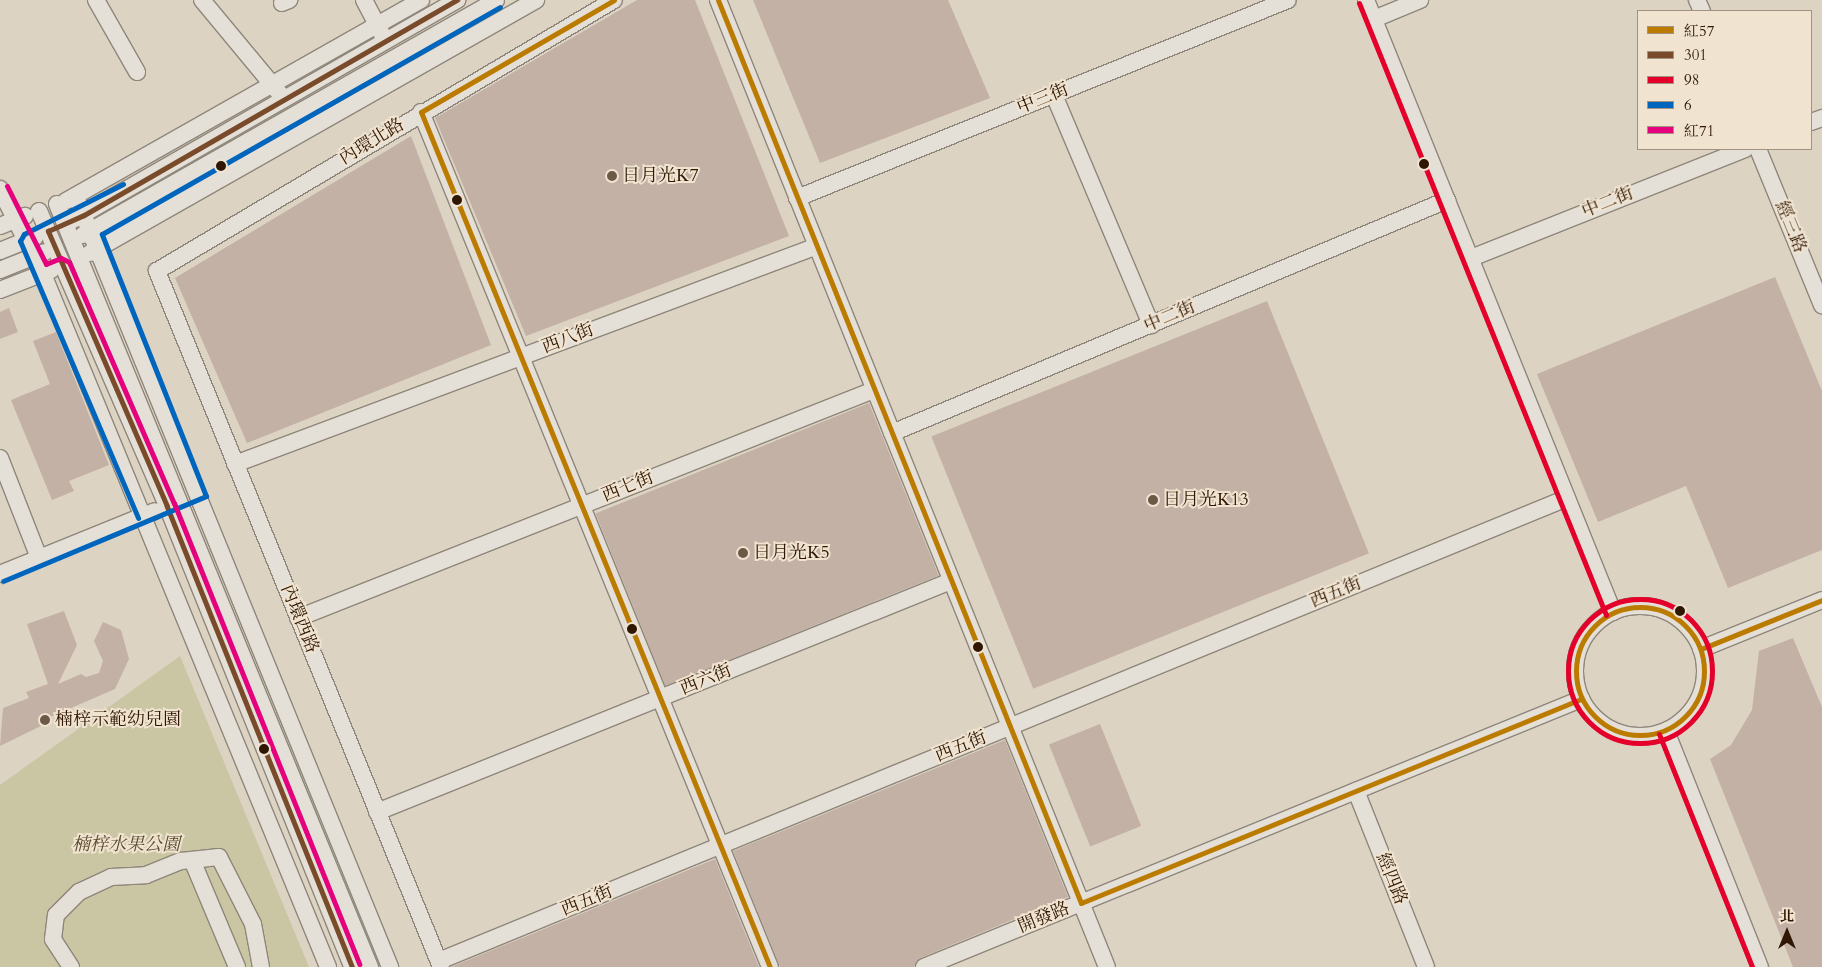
<!DOCTYPE html>
<meta charset="utf-8">
<style>
body{margin:0}
#map{position:relative;width:1822px;height:967px;overflow:hidden;background:#ddd3c3;font-family:Cardo,"Noto Serif TC",serif}
div>[style]{position:absolute}
.green>*{inset:0;background:#cac6a4}
.building>*{inset:0;background:#c3b1a6;transform-origin:0 0}
.roads{filter:drop-shadow(1px 0 #8e867a) drop-shadow(-1px 0 #8e867a) drop-shadow(0 1px #8e867a) drop-shadow(0 -1px #8e867a)}
.minor>*{height:16px;margin:-8px;padding:0 8px;transform-origin:8px;border-radius:8px;background:#e5e0d7}
.minor>.ring{margin:-8px;padding:0;box-sizing:content-box;background:none;border:16px solid #e5e0d7;border-radius:50%}
.bus-1>*{height:5px;margin:-2.5px;padding:0 2.5px;transform-origin:2.5px;border-radius:2.5px;background:#bb7b01}
.bus-1>.ring{margin:-2.5px;padding:0;box-sizing:content-box;background:none;border:5px solid #bb7b01;border-radius:50%}
.bus-2>*{height:5px;margin:-2.5px;padding:0 2.5px;transform-origin:2.5px;border-radius:2.5px;background:#7a4b2a}
.bus-3>*{height:5px;margin:-2.5px;padding:0 2.5px;transform-origin:2.5px;border-radius:2.5px;background:#e4002b}
.bus-3>.ring{margin:-2.5px;padding:0;box-sizing:content-box;background:none;border:5px solid #e4002b;border-radius:50%}
.bus-4>*{height:5px;margin:-2.5px;padding:0 2.5px;transform-origin:2.5px;border-radius:2.5px;background:#0065bd}
.bus-5>*{height:5px;margin:-2.5px;padding:0 2.5px;transform-origin:2.5px;border-radius:2.5px;background:#e5007d}
.dots>*{width:14px;height:14px;translate:-50% -50%;box-sizing:border-box;border:2px solid #f0e4d1;border-radius:50%}
span{translate:-50% -50%;white-space:nowrap;text-align:center;line-height:1.15;-webkit-text-stroke:4px #f0e4d1;paint-order:stroke}
.street-label{font-size:18px;color:#2f1703}
.poi-label{font-size:18px;color:#2f1703}
.left{translate:0 -50%;text-align:left}
.park-label{font-size:18px;color:#59492c;font-style:italic}
.legend{position:absolute;left:1637px;top:10px;width:175px;height:140px;box-sizing:border-box;background:#f0e4d1;border:1px solid #a3927f;margin:0;padding:6px 9px;list-style:none;font-size:15px;color:#2f1703}
.legend li{display:flex;align-items:center;gap:10px;height:25px}
.legend b{width:25px;border:1px solid #a3927f}
.north{position:absolute;left:1762px;top:907px;width:50px;height:50px;-webkit-text-stroke:4px #f0e4d1;paint-order:stroke;rotate:0deg;font-size:14px;font-weight:700;line-height:20px;text-align:center;color:#2f1703}
.north::after{content:'';display:block;margin:auto;width:18px;height:22px;background:#2f1703;clip-path:polygon(50% 0,100% 100%,50% 72%,0 100%)}
</style>
<div id="map">
<div class="green">
<i style="clip-path:polygon(180px 656px,309px 967px,0 967px,0 785px)"></i>
</div>
<div class="building">
<i style="clip-path:polygon(637px 0,695px 0,789px 236px,526px 336px,435px 118px)"></i>
<i style="clip-path:polygon(753px 0,948px 0,990px 98px,820px 163px)"></i>
<i style="clip-path:polygon(411px 136px,491px 345px,247px 443px,175px 278px)"></i>
<i style="clip-path:polygon(1775px 277px,1822px 391px,1822px 550px,1728px 588px,1686px 486px,1598px 522px,1537px 374px)"></i>
<i style="left:1267px;top:301px;width:272px;height:362px;rotate:68deg"></i>
<i style="clip-path:polygon(9px 308px,18px 332px,0 339px,0 312px)"></i>
<i style="clip-path:polygon(56px 332px,109px 465px,69px 481px,74px 491px,52px 500px,11px 400px,50px 384px,33px 341px)"></i>
<i style="left:869px;top:403px;width:186px;height:295px;rotate:68deg"></i>
<i style="clip-path:polygon(64px 611px,77px 645px,58px 684px,81px 674px,86px 677px,99px 673px,103px 661px,94px 641px,103px 622px,121px 630px,129px 659px,115px 689px,43px 720px,45px 724px,0 746px,3px 708px,29px 698px,26px 692px,48px 684px,27px 624px)"></i>
<i style="clip-path:polygon(1793px 638px,1822px 707px,1822px 967px,1793px 967px,1710px 759px,1731px 745px,1752px 710px,1759px 651px)"></i>
<i style="left:1100px;top:724px;width:110px;height:55px;rotate:68deg"></i>
<i style="clip-path:polygon(1005px 740px,1068px 897px,920px 958px,914px 967px,780px 967px,733px 851px)"></i>
<i style="clip-path:polygon(715px 859px,759px 967px,451px 967px)"></i>
</div>
<div class="roads">
<div class="minor">
<i style="left:96px;top:0;width:83px;rotate:60.3deg"></i>
<i style="left:202px;top:0;width:122px;rotate:50.3deg"></i>
<i style="left:364px;top:0;width:41px;rotate:62.2deg"></i>
<i style="left:718px;top:0;width:1042px;rotate:68.09deg"></i>
<i style="left:1366px;top:0;width:660px;rotate:68.02deg"></i>
<i style="left:1697px;top:0;width:12px;rotate:66deg"></i>
<i style="left:282px;top:3px;width:8px;rotate:-23deg"></i>
<i style="left:1374px;top:19px;width:50px;rotate:-22.4deg"></i>
<i style="left:1054px;top:95px;width:250px;rotate:67.1deg"></i>
<i style="left:421px;top:112px;width:923px;rotate:67.8deg"></i>
<i style="left:1811px;top:122px;width:12px;rotate:-20deg"></i>
<i style="left:1758px;top:149px;width:169px;rotate:67.7deg"></i>
<i style="left:0;top:189px;width:95px;rotate:63.2deg"></i>
<i style="left:43px;top:274px;width:749px;rotate:67.64deg"></i>
<i style="left:76px;top:197px;width:832px;rotate:67.81deg"></i>
<i style="left:797px;top:198px;width:529px;rotate:-21.96deg"></i>
<i style="left:66px;top:201px;width:408px;rotate:-29.5deg"></i>
<i style="left:57px;top:204px;width:825px;rotate:67.7deg"></i>
<i style="left:39px;top:211px;width:322px;rotate:66.5deg"></i>
<i style="left:167px;top:506px;width:497px;rotate:68.1deg"></i>
<i style="left:73px;top:220px;width:443px;rotate:-29.8deg"></i>
<i style="left:0;top:226px;width:27px;rotate:-22deg"></i>
<i style="left:83px;top:235px;width:475px;rotate:-29.6deg"></i>
<i style="left:0;top:251px;width:38px;rotate:-22deg"></i>
<i style="left:90px;top:253px;width:513px;rotate:-29.56deg"></i>
<i style="left:1471px;top:258px;width:295px;rotate:-21.7deg"></i>
<i style="left:0;top:270px;width:48px;rotate:-21.8deg"></i>
<i style="left:0;top:290px;width:55px;rotate:-21.4deg"></i>
<i style="left:892px;top:433px;width:602px;rotate:-22.77deg"></i>
<i style="left:0;top:458px;width:107px;rotate:68.7deg"></i>
<i style="left:235px;top:464px;width:621px;rotate:-20.53deg"></i>
<i style="left:0;top:574px;width:167px;rotate:-22.1deg"></i>
<i class="ring" style="left:1575px;top:606px;width:114px;height:114px"></i>
<i style="left:298px;top:618px;width:619px;rotate:-21.6deg"></i>
<i style="left:1701px;top:649px;width:131px;rotate:-22deg"></i>
<i style="left:1666px;top:731px;width:254px;rotate:68.3deg"></i>
<i style="left:1356px;top:791px;width:189px;rotate:68.3deg"></i>
<i style="left:377px;top:812px;width:619px;rotate:-21.92deg"></i>
<i style="left:192px;top:860px;width:116px;rotate:67.2deg"></i>
<i style="left:439px;top:961px;width:1219px;rotate:-22.32deg"></i>
<i style="left:71px;top:967px;width:33px;rotate:-123deg"></i>
<i style="left:53px;top:939px;width:24px;rotate:-83deg"></i>
<i style="left:56px;top:915px;width:33px;rotate:-45deg"></i>
<i style="left:79px;top:892px;width:35px;rotate:-25deg"></i>
<i style="left:111px;top:877px;width:35px;rotate:-3deg"></i>
<i style="left:146px;top:875px;width:38px;rotate:-22deg"></i>
<i style="left:181px;top:861px;width:38px;rotate:-6deg"></i>
<i style="left:219px;top:857px;width:75px;rotate:63.1deg"></i>
<i style="left:253px;top:924px;width:44px;rotate:79.5deg"></i>
<i style="left:441px;top:967px;width:752px;rotate:-112.2deg"></i>
<i style="left:157px;top:271px;width:531px;rotate:-30.67deg"></i>
<i style="left:924px;top:967px;width:710px;rotate:-22.19deg"></i>
</div>
</div>
<div class="bus-1">
<i style="left:718px;top:0;width:973px;rotate:68.1deg"></i>
<i style="left:421px;top:112px;width:923px;rotate:67.8deg"></i>
<i style="left:421px;top:112px;width:223px;rotate:-30.1deg"></i>
<i class="ring" style="left:1576px;top:607px;width:123px;height:123px"></i>
<i style="left:1701px;top:649px;width:131px;rotate:-22deg"></i>
<i style="left:1081px;top:903px;width:540px;rotate:-22.2deg"></i>
</div>
<div class="bus-2">
<i style="left:352px;top:967px;width:497px;rotate:-111.9deg"></i>
<i style="left:167px;top:506px;width:300px;rotate:-113.4deg"></i>
<i style="left:48px;top:231px;width:39px;rotate:-24deg"></i>
<i style="left:84px;top:215px;width:431px;rotate:-30deg"></i>
</div>
<div class="bus-3">
<i style="left:1359px;top:3px;width:660px;rotate:68.02deg"></i>
<i class="ring" style="left:1568px;top:599px;width:139px;height:139px"></i>
<i style="left:1659px;top:734px;width:251px;rotate:68.2deg"></i>
</div>
<div class="bus-4">
<i style="left:123px;top:184px;width:111px;rotate:153.2deg"></i>
<i style="left:24px;top:234px;width:8px;rotate:120deg"></i>
<i style="left:20px;top:241px;width:301px;rotate:66.9deg"></i>
<i style="left:3px;top:581px;width:220px;rotate:-22.7deg"></i>
<i style="left:206px;top:496px;width:282px;rotate:-111.7deg"></i>
<i style="left:102px;top:234px;width:458px;rotate:-29.7deg"></i>
</div>
<div class="bus-5">
<i style="left:7px;top:186px;width:87px;rotate:63.4deg"></i>
<i style="left:46px;top:264px;width:16px;rotate:-22deg"></i>
<i style="left:61px;top:258px;width:9px;rotate:27deg"></i>
<i style="left:69px;top:262px;width:263px;rotate:66.5deg"></i>
<i style="left:174px;top:503px;width:497px;rotate:68.1deg"></i>
</div>
<div class="dots">
<i style="left:1424px;top:164px;background:#2f1703"></i>
<i style="left:221px;top:166px;background:#2f1703"></i>
<i style="left:612px;top:176px;background:#6c5946"></i>
<i style="left:457px;top:200px;background:#2f1703"></i>
<i style="left:1153px;top:500px;background:#6c5946"></i>
<i style="left:743px;top:553px;background:#6c5946"></i>
<i style="left:1680px;top:611px;background:#2f1703"></i>
<i style="left:632px;top:629px;background:#2f1703"></i>
<i style="left:978px;top:647px;background:#2f1703"></i>
<i style="left:45px;top:720px;background:#6c5946"></i>
<i style="left:264px;top:749px;background:#2f1703"></i>
</div>
<div class="street-label">
<span style="left:1043px;top:99px;rotate:-22deg">中三街</span>
<span style="left:372px;top:142px;rotate:-31deg">內環北路</span>
<span style="left:1608px;top:203px;rotate:-22deg">中二街</span>
<span style="left:1790px;top:227px;rotate:68deg">經三路</span>
<span style="left:1170px;top:317px;rotate:-23deg">中二街</span>
<span style="left:568px;top:339px;rotate:-21deg">西八街</span>
<span style="left:628px;top:487px;rotate:-22deg">西七街</span>
<span style="left:1336px;top:593px;rotate:-22deg">西五街</span>
<span style="left:299px;top:619px;rotate:68deg">內環西路</span>
<span style="left:706px;top:680px;rotate:-22deg">西六街</span>
<span style="left:961px;top:747px;rotate:-22deg">西五街</span>
<span style="left:1391px;top:879px;rotate:68deg">經四路</span>
<span style="left:587px;top:901px;rotate:-22deg">西五街</span>
<span style="left:1044px;top:918px;rotate:-22deg">開發路</span>
</div>
<div class="poi-label">
<span class="left" style="left:622px;top:176px">日月光K7</span>
<span class="left" style="left:1163px;top:500px">日月光K13</span>
<span class="left" style="left:753px;top:553px">日月光K5</span>
<span class="left" style="left:55px;top:720px">楠梓示範幼兒園</span>
</div>
<div class="park-label">
<span style="left:126px;top:845px">楠梓水果公園</span>
</div>
<ul class="legend">
<li><b style="height:6px;background:#bb7b01"></b>紅57</li>
<li><b style="height:6px;background:#7a4b2a"></b>301</li>
<li><b style="height:6px;background:#e4002b"></b>98</li>
<li><b style="height:6px;background:#0065bd"></b>6</li>
<li><b style="height:6px;background:#e5007d"></b>紅71</li>
</ul>
<div class="north">北</div>
</div>
